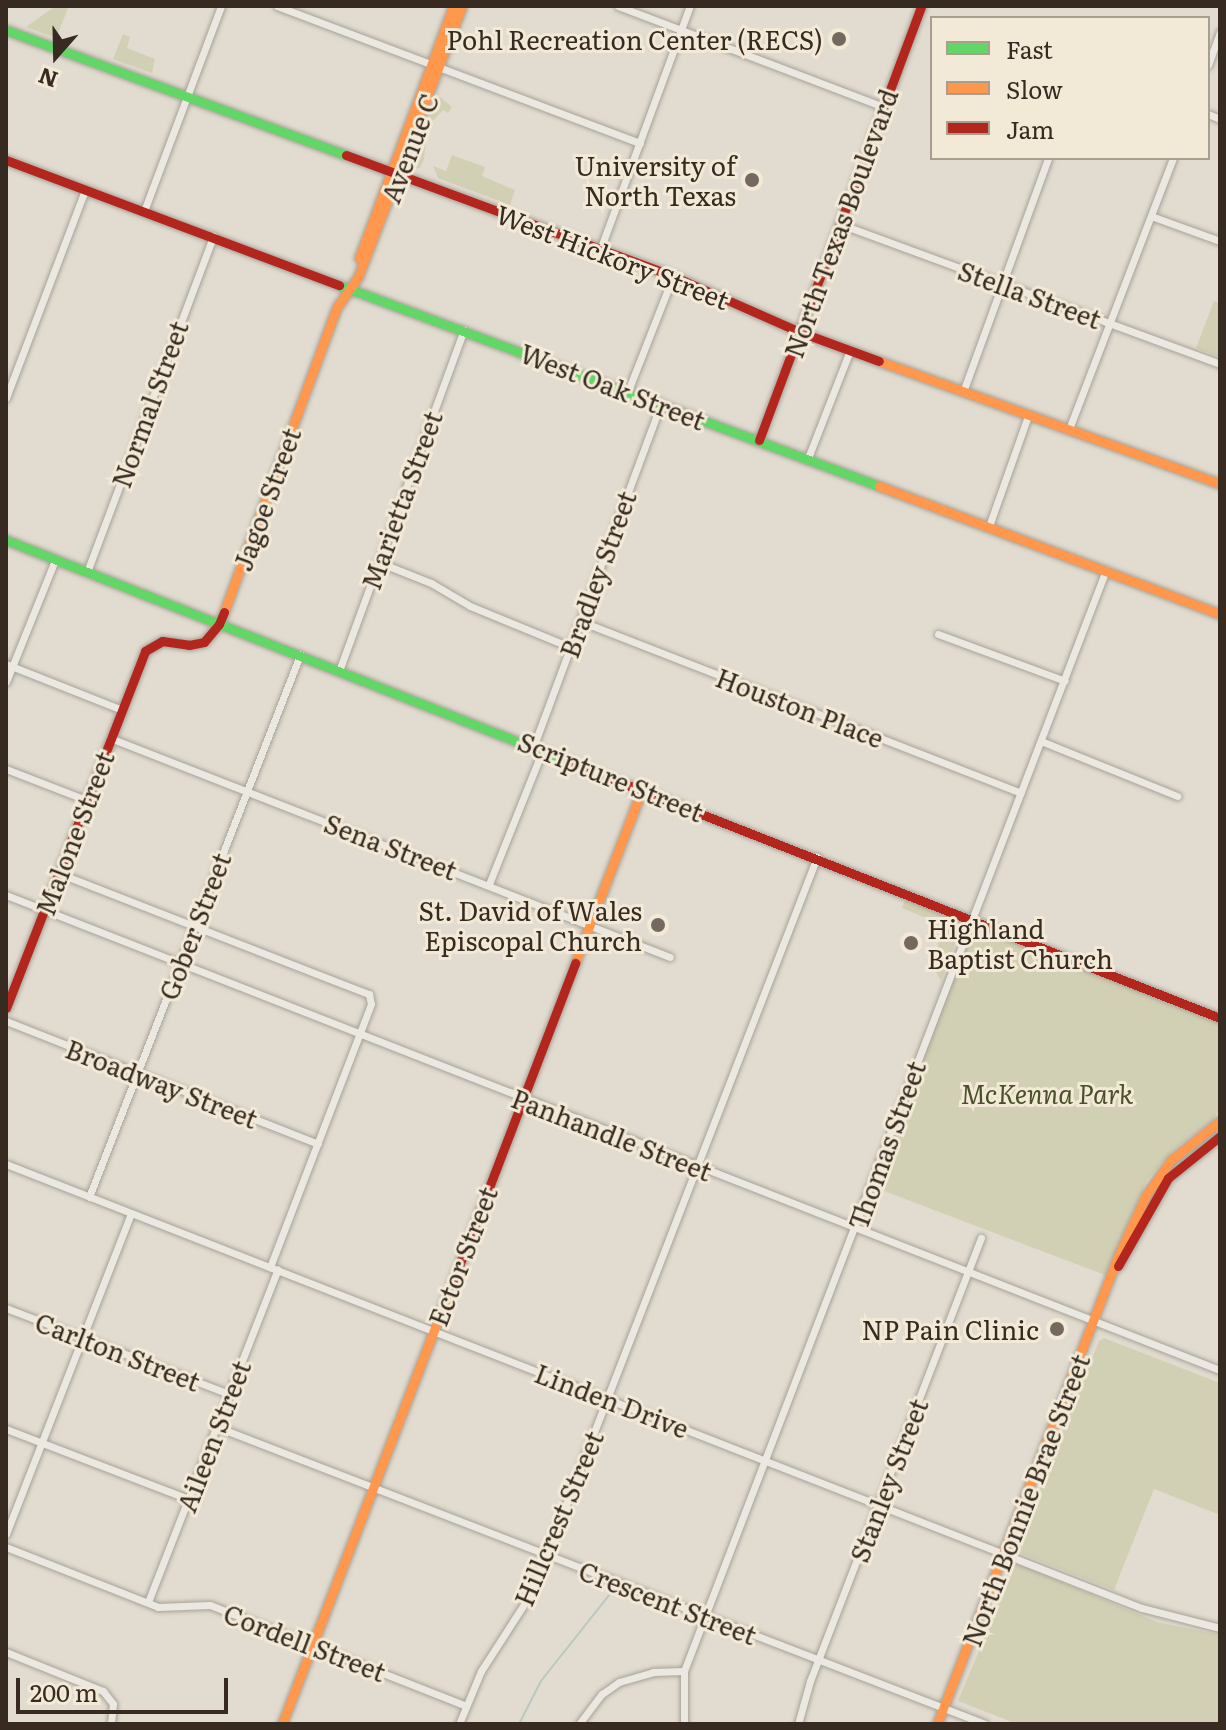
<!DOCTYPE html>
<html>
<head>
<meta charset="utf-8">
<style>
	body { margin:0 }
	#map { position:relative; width:1226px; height:1730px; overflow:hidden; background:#e2dcd0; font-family:Literata,serif }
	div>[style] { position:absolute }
	.green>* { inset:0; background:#d2d0b4 }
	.stream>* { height:2px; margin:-1px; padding:0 1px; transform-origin:1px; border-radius:1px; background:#bac8bf }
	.roads { filter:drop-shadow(0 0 2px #a8a298) drop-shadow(0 0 2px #a8a298) }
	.street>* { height:7px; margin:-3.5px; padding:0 3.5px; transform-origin:3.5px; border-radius:3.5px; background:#ebe8e1 }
	.fast>* { height:9px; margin:-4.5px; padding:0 4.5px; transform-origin:4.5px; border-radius:4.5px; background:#63d668 }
	.slow>* { height:9px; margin:-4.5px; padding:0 4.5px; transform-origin:4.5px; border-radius:4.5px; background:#ff974d }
	.jam>* { height:9px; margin:-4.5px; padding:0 4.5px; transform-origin:4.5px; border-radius:4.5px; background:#b3261e }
	.dots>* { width:22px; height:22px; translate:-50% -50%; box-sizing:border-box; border:4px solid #f2ead7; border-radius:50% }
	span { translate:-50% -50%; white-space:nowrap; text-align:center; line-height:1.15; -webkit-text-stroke:6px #f2ead7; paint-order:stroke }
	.poi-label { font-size:26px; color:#372b21 }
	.right { translate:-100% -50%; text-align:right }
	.left { translate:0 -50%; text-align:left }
	.street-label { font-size:26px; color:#372b21 }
	.park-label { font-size:26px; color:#48512a; font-style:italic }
	.frame { position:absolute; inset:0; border:8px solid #372b21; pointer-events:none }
	.legend { position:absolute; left:930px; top:16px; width:280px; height:144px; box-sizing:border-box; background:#f2ead7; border:2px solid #a79e8e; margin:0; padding:10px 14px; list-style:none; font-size:24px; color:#372b21 }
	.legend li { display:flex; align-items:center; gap:16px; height:40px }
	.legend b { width:40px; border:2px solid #a79e8e }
	.north { position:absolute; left:16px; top:16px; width:80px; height:80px; -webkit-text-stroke:6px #f2ead7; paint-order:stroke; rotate:200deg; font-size:22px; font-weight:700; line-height:32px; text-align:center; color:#372b21 }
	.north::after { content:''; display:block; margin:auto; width:28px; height:36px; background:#372b21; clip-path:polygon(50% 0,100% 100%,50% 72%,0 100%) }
	.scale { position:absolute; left:16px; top:1678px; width:212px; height:36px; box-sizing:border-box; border:4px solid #372b21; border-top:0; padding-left:10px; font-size:24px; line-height:28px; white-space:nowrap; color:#372b21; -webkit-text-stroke:6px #f2ead7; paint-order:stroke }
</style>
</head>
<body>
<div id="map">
	<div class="green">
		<div style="clip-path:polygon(55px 6px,69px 6px,56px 38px,26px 27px)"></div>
		<div style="clip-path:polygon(123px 34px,130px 37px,127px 48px,155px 59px,152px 73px,113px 59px)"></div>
		<div style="clip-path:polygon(440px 97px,452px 107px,448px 113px,443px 110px,427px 127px,424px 160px,420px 168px,415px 169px,412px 163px,418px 141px,434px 98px)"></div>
		<div style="clip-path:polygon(452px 155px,485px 167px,482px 176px,515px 190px,510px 205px,438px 178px,433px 166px,446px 171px)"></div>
		<div style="clip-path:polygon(1214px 301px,1220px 303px,1220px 357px,1196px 348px)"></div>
		<div style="clip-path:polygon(906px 897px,965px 917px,941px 981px,934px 969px,939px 938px,944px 936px,938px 925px,934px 926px,926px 918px,902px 908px)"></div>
		<div style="clip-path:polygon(971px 919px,1220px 1021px,1220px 1109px,1211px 1122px,1172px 1151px,1147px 1180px,1105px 1275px,871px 1186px)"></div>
		<div style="clip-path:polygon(1104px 1338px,1220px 1383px,1220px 1515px,1154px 1489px,1114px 1590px,1015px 1551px,1099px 1341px)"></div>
		<div style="clip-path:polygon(1016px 1563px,1157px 1622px,1220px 1635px,1220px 1724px,1017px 1724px,958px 1701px)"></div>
	</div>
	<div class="stream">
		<div style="left:519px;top:1724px;width:48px;rotate:-62.9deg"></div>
		<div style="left:541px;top:1681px;width:116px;rotate:-51.6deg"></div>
	</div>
	<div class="roads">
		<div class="street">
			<div style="left:277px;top:6px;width:388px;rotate:20.7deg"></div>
			<div style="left:618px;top:6px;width:285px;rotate:20.8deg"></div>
			<div style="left:1208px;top:65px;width:35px;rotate:-70deg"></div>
			<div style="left:1208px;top:114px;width:13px;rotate:23deg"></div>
			<div style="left:144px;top:211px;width:219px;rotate:-69.4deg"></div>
			<div style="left:1151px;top:216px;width:73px;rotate:19.9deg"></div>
			<div style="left:840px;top:224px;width:405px;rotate:20.2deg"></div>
			<div style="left:600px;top:250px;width:260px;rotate:-69.8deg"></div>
			<div style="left:628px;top:391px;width:123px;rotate:-68.6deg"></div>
			<div style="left:963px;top:392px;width:248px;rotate:-70deg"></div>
			<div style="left:6px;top:398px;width:222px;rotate:-69.2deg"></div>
			<div style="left:1069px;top:429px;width:290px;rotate:-69deg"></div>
			<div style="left:808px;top:458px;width:116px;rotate:-68.7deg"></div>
			<div style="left:989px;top:526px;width:117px;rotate:-70.5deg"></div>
			<div style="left:378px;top:562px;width:57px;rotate:21.6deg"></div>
			<div style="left:431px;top:583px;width:45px;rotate:30.5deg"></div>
			<div style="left:470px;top:606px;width:108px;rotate:22.3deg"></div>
			<div style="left:87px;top:572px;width:359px;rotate:-69.4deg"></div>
			<div style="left:580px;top:621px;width:473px;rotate:21.3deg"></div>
			<div style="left:938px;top:634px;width:135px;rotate:20.3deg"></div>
			<div style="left:6px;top:664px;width:125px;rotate:21.6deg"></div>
			<div style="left:339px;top:671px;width:363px;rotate:-69.9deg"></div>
			<div style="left:6px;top:682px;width:131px;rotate:-68.1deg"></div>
			<div style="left:110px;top:738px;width:601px;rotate:21.36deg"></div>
			<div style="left:1041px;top:741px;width:147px;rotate:22deg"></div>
			<div style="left:534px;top:745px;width:365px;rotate:-69.6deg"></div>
			<div style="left:6px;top:769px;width:86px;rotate:21.2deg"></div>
			<div style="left:58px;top:873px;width:334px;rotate:21.3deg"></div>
			<div style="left:369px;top:994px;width:10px;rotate:79deg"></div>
			<div style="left:371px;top:1004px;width:282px;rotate:111deg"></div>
			<div style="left:489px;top:884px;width:145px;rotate:-68.2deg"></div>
			<div style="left:6px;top:895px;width:1304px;rotate:21.37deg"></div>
			<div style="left:6px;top:1021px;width:335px;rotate:21.5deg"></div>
			<div style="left:6px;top:1164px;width:1220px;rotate:21.35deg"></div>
			<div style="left:1142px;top:1608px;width:81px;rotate:14.4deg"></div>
			<div style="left:89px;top:1197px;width:582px;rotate:-68.73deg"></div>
			<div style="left:6px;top:1308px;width:239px;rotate:21.1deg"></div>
			<div style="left:217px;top:1427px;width:823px;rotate:21.14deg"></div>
			<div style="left:6px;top:1429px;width:195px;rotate:21deg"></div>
			<div style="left:6px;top:1534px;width:344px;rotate:-68.7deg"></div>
			<div style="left:6px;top:1547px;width:163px;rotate:21.5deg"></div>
			<div style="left:158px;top:1607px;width:52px;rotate:-2.2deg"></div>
			<div style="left:210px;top:1605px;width:275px;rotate:21.5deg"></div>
			<div style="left:148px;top:1602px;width:357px;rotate:-68.7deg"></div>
			<div style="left:6px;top:1652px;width:105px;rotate:21.9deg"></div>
			<div style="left:103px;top:1691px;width:16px;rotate:52deg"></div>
			<div style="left:113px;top:1704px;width:20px;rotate:96deg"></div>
			<div style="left:459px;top:1724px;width:57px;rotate:-67.5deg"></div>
			<div style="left:481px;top:1671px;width:87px;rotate:-57.2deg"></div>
			<div style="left:528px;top:1598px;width:46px;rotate:-66.8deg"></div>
			<div style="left:546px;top:1556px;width:750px;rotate:-68.81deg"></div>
			<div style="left:579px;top:1724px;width:38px;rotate:-53deg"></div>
			<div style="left:602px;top:1694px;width:21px;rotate:-35deg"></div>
			<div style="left:619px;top:1682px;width:35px;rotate:-16deg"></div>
			<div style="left:653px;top:1672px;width:31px;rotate:-2deg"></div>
			<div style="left:684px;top:1724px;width:53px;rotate:-90deg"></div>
			<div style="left:684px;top:1671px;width:1179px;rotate:-69.03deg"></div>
			<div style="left:798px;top:1724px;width:45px;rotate:-74.4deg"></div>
			<div style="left:810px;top:1681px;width:475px;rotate:-68.9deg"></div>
		</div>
		<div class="fast">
			<div style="left:6px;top:30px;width:362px;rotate:20.2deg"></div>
			<div style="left:339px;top:285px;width:576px;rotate:20.42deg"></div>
			<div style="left:6px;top:540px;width:605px;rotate:21.52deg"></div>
		</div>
		<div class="slow">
			<div style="left:359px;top:258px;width:269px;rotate:-69.5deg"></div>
			<div style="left:879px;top:361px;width:363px;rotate:19.8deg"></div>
			<div style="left:879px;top:486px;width:364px;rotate:20.6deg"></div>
			<div style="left:224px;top:612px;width:325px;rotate:-69.7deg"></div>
			<div style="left:337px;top:307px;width:37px;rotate:-55deg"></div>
			<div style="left:358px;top:277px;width:290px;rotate:-69deg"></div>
			<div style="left:575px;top:963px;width:186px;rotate:-68.9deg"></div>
			<div style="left:282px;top:1724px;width:458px;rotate:-68.9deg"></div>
			<div style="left:937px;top:1724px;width:502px;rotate:-68.86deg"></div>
			<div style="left:1118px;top:1256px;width:67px;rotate:-65.3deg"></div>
			<div style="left:1146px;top:1195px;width:43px;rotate:-54.5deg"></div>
			<div style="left:1171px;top:1160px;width:63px;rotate:-38.5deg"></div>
		</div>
		<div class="jam">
			<div style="left:346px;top:155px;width:349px;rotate:20.3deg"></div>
			<div style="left:673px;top:276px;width:139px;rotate:23.8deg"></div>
			<div style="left:800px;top:332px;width:84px;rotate:20.2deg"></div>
			<div style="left:6px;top:160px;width:356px;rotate:20.6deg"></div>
			<div style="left:759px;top:440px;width:463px;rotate:-69.5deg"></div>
			<div style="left:569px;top:762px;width:700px;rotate:21.47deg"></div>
			<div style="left:6px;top:1008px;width:383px;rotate:-68.7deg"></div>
			<div style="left:145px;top:651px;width:20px;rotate:-30deg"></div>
			<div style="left:162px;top:641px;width:27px;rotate:8deg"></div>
			<div style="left:189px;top:645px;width:15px;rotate:-11deg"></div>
			<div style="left:204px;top:642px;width:23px;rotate:-50deg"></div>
			<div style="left:219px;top:624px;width:13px;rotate:-67deg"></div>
			<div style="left:1118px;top:1266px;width:101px;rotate:-60.4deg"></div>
			<div style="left:1168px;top:1178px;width:67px;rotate:-38.9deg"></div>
			<div style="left:447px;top:1297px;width:358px;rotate:-69deg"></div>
		</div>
	</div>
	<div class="dots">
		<div style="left:839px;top:39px;background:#73695e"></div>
		<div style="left:752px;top:180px;background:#73695e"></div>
		<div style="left:658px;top:925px;background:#73695e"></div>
		<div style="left:911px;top:943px;background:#73695e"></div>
		<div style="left:1057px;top:1329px;background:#73695e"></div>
	</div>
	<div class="poi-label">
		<span class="right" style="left:823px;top:39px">Pohl Recreation Center (RECS)</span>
		<span class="right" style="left:736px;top:180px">University of<br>North Texas</span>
		<span class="right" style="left:642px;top:925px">St. David of Wales<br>Episcopal Church</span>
		<span class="left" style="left:927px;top:943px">Highland<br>Baptist Church</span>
		<span class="right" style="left:1039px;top:1329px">NP Pain Clinic</span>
	</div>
	<div class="street-label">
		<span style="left:409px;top:148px;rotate:-69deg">Avenue C</span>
		<span style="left:840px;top:223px;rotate:-70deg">North Texas Boulevard</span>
		<span style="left:613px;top:256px;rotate:21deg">West Hickory Street</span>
		<span style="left:1030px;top:294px;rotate:20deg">Stella Street</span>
		<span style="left:613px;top:386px;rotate:21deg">West Oak Street</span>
		<span style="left:149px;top:404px;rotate:-70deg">Normal Street</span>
		<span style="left:266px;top:499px;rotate:-70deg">Jagoe Street</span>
		<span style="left:401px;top:500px;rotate:-70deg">Marietta Street</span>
		<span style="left:597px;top:574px;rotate:-70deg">Bradley Street</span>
		<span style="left:800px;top:707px;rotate:21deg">Houston Place</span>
		<span style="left:611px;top:776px;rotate:22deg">Scripture Street</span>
		<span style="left:74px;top:833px;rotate:-69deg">Malone Street</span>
		<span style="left:391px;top:846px;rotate:21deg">Sena Street</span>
		<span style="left:194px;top:926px;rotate:-69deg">Gober Street</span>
		<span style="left:162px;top:1083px;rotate:21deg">Broadway Street</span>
		<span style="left:612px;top:1134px;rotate:21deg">Panhandle Street</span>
		<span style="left:886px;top:1145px;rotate:-70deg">Thomas Street</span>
		<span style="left:462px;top:1256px;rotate:-69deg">Ector Street</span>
		<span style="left:118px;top:1351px;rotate:21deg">Carlton Street</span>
		<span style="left:612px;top:1400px;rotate:21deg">Linden Drive</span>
		<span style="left:213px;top:1436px;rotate:-69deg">Aileen Street</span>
		<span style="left:888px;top:1480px;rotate:-69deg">Stanley Street</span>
		<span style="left:1025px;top:1500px;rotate:-69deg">North Bonnie Brae Street</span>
		<span style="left:558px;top:1518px;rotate:-67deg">Hillcrest Street</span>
		<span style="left:668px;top:1602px;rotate:21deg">Crescent Street</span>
		<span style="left:305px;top:1642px;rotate:21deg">Cordell Street</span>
	</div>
	<div class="park-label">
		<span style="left:1047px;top:1093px">McKenna Park</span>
	</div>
	<div class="frame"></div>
	<ul class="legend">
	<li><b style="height:10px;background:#63d668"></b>Fast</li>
	<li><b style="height:10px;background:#ff974d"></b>Slow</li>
	<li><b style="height:10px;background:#b3261e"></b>Jam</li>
	</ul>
	<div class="north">N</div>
	<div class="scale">200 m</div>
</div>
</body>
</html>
